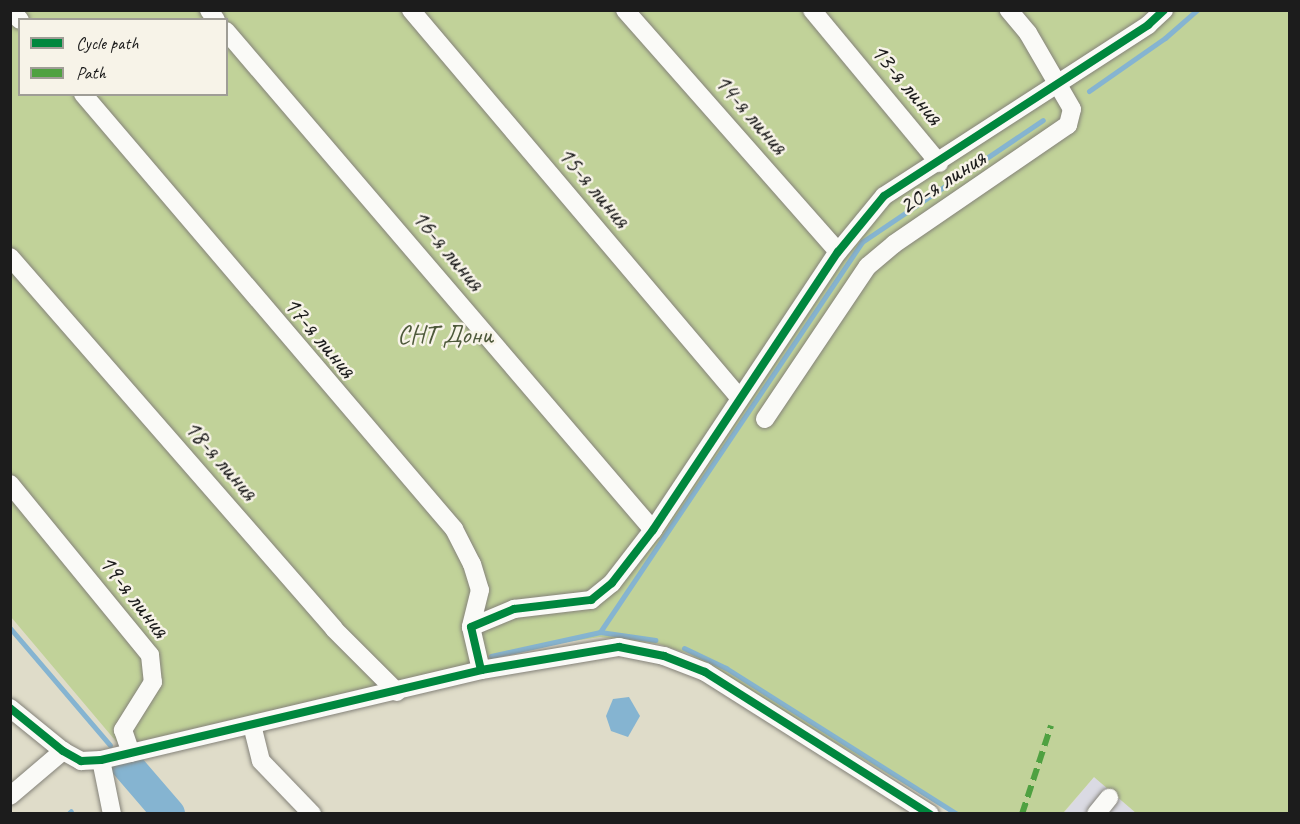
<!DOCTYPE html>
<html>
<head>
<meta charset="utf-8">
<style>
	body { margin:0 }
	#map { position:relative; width:1300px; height:824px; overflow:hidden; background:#dfdcc9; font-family:Caveat,sans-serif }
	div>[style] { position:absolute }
	.built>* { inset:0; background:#dadae3 }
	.green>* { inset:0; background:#c1d299 }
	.water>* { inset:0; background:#85b4d1 }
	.stream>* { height:5px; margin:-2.5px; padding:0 2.5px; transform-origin:2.5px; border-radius:2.5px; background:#85b4d1 }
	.river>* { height:32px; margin:-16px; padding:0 16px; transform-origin:16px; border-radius:16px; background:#85b4d1 }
	.roads { filter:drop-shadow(0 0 2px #848279) drop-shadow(0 0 2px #848279) }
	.minor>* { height:18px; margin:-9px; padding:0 9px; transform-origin:9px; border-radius:9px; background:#fafaf7 }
	.quiet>* { height:6px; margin-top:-3px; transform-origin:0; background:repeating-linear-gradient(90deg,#4fa141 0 12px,transparent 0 18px) }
	.cycleway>* { height:8px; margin:-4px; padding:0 4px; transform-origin:4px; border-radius:4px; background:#00873e }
	span { translate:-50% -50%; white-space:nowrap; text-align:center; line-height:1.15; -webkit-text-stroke:5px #f7f3e8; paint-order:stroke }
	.street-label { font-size:26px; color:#1c1c1c }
	.park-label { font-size:26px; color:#4d593a }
	.frame { position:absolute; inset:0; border:12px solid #1c1c1c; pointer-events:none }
	.legend { position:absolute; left:18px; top:18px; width:210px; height:78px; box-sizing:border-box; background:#f7f3e8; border:2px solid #9f9d96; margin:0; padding:8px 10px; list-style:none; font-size:18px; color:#1c1c1c }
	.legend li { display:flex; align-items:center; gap:12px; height:30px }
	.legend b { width:30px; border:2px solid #9f9d96 }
</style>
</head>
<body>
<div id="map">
	<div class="built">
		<div style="clip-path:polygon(1094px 777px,1136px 813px,1063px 814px)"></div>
	</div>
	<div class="green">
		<div style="clip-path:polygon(evenodd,10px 11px,1289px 11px,1289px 813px,1136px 813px,1094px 777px,1063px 813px,952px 813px,689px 654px,659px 644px,600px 637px,554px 644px,120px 746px,11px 617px,10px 11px,20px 20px,226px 20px,226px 94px,20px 94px,20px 20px)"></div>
	</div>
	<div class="water">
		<div style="clip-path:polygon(629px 697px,640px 716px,628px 737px,611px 731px,606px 716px,613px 699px)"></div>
	</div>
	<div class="stream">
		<div style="left:1089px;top:91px;width:93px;rotate:-34.9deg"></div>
		<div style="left:1165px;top:38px;width:43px;rotate:-41.2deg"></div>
		<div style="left:10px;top:628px;width:154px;rotate:49.5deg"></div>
		<div style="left:600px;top:632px;width:470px;rotate:-56.1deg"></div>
		<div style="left:862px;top:242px;width:218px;rotate:-34deg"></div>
		<div style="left:684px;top:648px;width:47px;rotate:25.5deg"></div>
		<div style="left:726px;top:668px;width:273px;rotate:32.3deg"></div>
		<div style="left:491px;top:656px;width:112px;rotate:-12.4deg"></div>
		<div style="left:600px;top:632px;width:56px;rotate:8.3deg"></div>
		<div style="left:68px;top:814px;width:4px;rotate:-45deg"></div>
	</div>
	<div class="river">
		<div style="left:126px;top:764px;width:66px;rotate:49.3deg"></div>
	</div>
	<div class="roads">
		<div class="minor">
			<div style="left:11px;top:10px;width:13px;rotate:48deg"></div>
			<div style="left:209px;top:10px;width:12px;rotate:55deg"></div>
			<div style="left:411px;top:10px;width:506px;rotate:49.73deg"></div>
			<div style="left:625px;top:10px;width:322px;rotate:48.6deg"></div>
			<div style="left:812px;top:10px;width:199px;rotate:50.3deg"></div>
			<div style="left:226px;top:31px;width:657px;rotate:49.45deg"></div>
			<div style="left:83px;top:94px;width:572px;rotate:49.54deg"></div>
			<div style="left:454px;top:529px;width:39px;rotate:63deg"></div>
			<div style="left:472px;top:564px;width:27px;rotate:73deg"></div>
			<div style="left:480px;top:590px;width:38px;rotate:104deg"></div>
			<div style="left:10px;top:257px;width:493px;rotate:48.9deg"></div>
			<div style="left:334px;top:629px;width:89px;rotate:45deg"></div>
			<div style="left:765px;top:419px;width:184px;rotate:-56.1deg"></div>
			<div style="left:868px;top:266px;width:34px;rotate:-40deg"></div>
			<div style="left:894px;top:244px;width:211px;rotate:-34.4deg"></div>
			<div style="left:1068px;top:125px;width:16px;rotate:-76deg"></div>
			<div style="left:1072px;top:109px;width:88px;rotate:-120.1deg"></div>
			<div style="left:1028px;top:33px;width:30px;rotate:-130deg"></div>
			<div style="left:10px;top:484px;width:221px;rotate:50.7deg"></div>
			<div style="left:150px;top:655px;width:27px;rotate:84deg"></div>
			<div style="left:153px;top:682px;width:57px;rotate:122deg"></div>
			<div style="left:123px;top:730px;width:24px;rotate:71deg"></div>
			<div style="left:481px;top:670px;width:44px;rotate:-103.1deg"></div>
			<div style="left:471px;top:627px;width:47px;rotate:-22.7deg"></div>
			<div style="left:514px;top:609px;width:78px;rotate:-6.7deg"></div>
			<div style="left:591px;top:600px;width:27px;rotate:-39deg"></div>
			<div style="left:612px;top:583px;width:67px;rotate:-52.3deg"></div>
			<div style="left:653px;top:530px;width:334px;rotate:-56.4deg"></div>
			<div style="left:838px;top:252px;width:72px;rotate:-50.6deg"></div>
			<div style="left:884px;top:196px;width:315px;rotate:-32.9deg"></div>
			<div style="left:1148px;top:25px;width:22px;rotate:-43deg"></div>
			<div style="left:10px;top:708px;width:68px;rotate:39.1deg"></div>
			<div style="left:63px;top:751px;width:21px;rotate:29deg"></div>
			<div style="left:81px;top:761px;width:20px;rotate:-3deg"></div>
			<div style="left:101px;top:760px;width:391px;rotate:-13.3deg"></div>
			<div style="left:481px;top:670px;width:140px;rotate:-9.5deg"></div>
			<div style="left:619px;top:647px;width:46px;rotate:11.3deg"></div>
			<div style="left:664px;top:656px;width:44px;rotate:21.3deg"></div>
			<div style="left:705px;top:672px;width:266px;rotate:32.3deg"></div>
			<div style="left:252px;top:725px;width:37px;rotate:76deg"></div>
			<div style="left:261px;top:761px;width:74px;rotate:46.1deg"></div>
			<div style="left:101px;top:760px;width:55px;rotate:78.5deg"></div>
			<div style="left:10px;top:796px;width:70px;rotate:-40.3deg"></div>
			<div style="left:1096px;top:814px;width:21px;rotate:-51deg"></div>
		</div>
	</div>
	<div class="quiet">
		<div style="left:1022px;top:814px;width:93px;rotate:-71.8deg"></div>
	</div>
	<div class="cycleway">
		<div style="left:481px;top:670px;width:44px;rotate:-103.1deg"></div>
		<div style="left:471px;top:627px;width:47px;rotate:-22.7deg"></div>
		<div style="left:514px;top:609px;width:78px;rotate:-6.7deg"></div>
		<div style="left:591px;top:600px;width:27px;rotate:-39deg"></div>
		<div style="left:612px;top:583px;width:67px;rotate:-52.3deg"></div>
		<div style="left:653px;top:530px;width:334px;rotate:-56.4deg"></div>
		<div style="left:838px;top:252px;width:72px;rotate:-50.6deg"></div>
		<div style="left:884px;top:196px;width:315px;rotate:-32.9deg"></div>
		<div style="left:1148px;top:25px;width:22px;rotate:-43deg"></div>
		<div style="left:10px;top:708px;width:68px;rotate:39.1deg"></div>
		<div style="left:63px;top:751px;width:21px;rotate:29deg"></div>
		<div style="left:81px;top:761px;width:20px;rotate:-3deg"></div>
		<div style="left:101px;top:760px;width:391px;rotate:-13.3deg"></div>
		<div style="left:481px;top:670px;width:140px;rotate:-9.5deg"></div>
		<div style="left:619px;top:647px;width:46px;rotate:11.3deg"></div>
		<div style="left:664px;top:656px;width:44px;rotate:21.3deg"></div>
		<div style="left:705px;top:672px;width:266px;rotate:32.3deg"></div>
	</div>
	<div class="street-label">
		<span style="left:907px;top:84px;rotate:50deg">13-я линия</span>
		<span style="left:751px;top:114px;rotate:49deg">14-я линия</span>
		<span style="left:942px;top:182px;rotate:-33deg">20-я линия</span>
		<span style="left:594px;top:187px;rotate:50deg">15-я линия</span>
		<span style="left:448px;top:250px;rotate:50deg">16-я линия</span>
		<span style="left:320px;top:337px;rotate:50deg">17-я линия</span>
		<span style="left:221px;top:460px;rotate:49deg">18-я линия</span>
		<span style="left:134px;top:596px;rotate:52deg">19-я линия</span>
	</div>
	<div class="park-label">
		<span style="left:445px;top:335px">СНТ Дони</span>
	</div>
	<div class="frame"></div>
	<ul class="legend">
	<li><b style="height:8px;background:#00873e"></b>Cycle path</li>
	<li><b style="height:8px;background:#4fa141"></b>Path</li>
	</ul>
</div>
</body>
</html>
